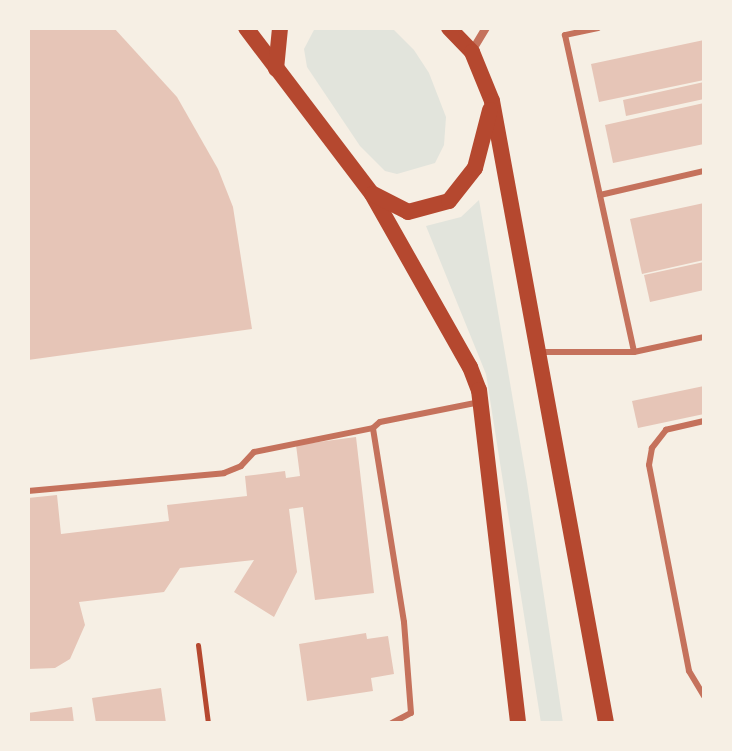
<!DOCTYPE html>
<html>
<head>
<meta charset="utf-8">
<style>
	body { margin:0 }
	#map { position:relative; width:732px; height:751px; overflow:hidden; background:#f6efe4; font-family:"Roboto Condensed",sans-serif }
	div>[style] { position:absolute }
	.green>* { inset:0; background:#e2e4dc }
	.building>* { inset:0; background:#e6c5b7 }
	.path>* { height:5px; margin:-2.5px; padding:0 2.5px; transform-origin:2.5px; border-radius:2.5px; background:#b5482f }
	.service>* { height:6px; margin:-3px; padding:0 3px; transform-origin:3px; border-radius:3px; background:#c5725c }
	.minor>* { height:8px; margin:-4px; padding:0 4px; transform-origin:4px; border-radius:4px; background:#c5725c }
	.secondary>* { height:16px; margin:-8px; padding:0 8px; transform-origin:8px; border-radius:8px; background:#b5482f }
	span { translate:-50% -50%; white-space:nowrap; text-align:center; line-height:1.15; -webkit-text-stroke:8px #f6efe4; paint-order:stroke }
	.frame { position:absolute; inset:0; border:30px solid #f6efe4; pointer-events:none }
</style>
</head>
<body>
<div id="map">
	<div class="green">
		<div style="clip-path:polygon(315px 28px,392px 28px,414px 50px,429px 73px,446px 117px,444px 145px,435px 163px,397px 174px,385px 171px,360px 146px,307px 67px,304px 49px)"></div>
		<div style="clip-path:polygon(479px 200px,527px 483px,563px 723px,541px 723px,486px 374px,426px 226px,461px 217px)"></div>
	</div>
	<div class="building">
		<div style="clip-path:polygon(28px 28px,114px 28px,177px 97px,218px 169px,233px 207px,252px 329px,28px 360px)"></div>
		<div style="clip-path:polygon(704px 40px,704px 80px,599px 102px,591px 64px)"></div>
		<div style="clip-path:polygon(704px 82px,704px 99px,626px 116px,623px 100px)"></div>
		<div style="clip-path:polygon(704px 103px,704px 144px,613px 163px,605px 125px)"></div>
		<div style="clip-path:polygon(704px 203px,704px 260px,642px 274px,630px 219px)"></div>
		<div style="clip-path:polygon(704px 262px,704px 290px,650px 302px,644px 275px)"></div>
		<div style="clip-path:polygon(704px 386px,704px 414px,638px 428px,632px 401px)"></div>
		<div style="clip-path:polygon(356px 437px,374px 593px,315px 600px,303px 507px,289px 509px,297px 572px,274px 617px,234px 592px,254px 560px,180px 568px,164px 592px,79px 602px,85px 625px,70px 659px,55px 668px,28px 669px,28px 498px,57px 495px,61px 534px,169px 521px,167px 505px,247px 496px,245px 476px,285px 471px,286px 478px,300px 476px,296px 445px)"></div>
		<div style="clip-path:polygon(366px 633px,367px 639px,388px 636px,394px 674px,371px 678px,373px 691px,307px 701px,299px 644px)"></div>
		<div style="clip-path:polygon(161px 688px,166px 723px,96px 723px,92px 698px)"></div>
		<div style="clip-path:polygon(72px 707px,74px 723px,28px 723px,28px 713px)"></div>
	</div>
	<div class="path">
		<div style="left:198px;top:645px;width:79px;rotate:82.7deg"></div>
	</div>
	<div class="service">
		<div style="left:598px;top:28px;width:34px;rotate:168deg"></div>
		<div style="left:565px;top:35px;width:324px;rotate:77.7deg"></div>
		<div style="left:600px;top:195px;width:107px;rotate:-13deg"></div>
		<div style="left:541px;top:352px;width:93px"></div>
		<div style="left:634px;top:352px;width:72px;rotate:-12.1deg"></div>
		<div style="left:704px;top:421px;width:39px;rotate:167deg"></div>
		<div style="left:666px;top:430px;width:23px;rotate:128deg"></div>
		<div style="left:652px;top:448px;width:17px;rotate:100deg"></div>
		<div style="left:649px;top:465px;width:210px;rotate:79deg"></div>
		<div style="left:689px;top:671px;width:29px;rotate:59deg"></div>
		<div style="left:28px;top:491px;width:197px;rotate:-5.2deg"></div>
		<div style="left:224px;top:473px;width:18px;rotate:-22deg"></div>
		<div style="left:241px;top:466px;width:19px;rotate:-47deg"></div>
		<div style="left:254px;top:452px;width:121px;rotate:-11.4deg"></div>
		<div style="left:392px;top:723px;width:21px;rotate:-28deg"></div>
		<div style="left:411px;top:713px;width:91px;rotate:-94.4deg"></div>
		<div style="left:404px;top:622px;width:196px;rotate:-99.1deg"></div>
		<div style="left:373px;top:428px;width:9px;rotate:-41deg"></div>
		<div style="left:380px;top:422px;width:102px;rotate:-11.3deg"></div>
	</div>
	<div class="minor">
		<div style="left:472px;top:51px;width:27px;rotate:-59deg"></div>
	</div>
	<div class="secondary">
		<div style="left:246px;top:28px;width:208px;rotate:52.8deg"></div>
		<div style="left:372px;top:194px;width:199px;rotate:60.5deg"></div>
		<div style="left:470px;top:367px;width:25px;rotate:69deg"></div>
		<div style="left:479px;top:390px;width:335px;rotate:83.3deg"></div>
		<div style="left:449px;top:28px;width:33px;rotate:46deg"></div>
		<div style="left:472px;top:52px;width:53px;rotate:67.8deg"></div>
		<div style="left:492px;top:101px;width:632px;rotate:79.61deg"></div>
		<div style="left:276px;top:69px;width:41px;rotate:-84.4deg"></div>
		<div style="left:373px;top:194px;width:39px;rotate:27deg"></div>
		<div style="left:408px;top:212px;width:42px;rotate:-15deg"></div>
		<div style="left:449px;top:201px;width:42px;rotate:-51.8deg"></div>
		<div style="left:475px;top:168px;width:60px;rotate:-75.5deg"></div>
	</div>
	<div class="frame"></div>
</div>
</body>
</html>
